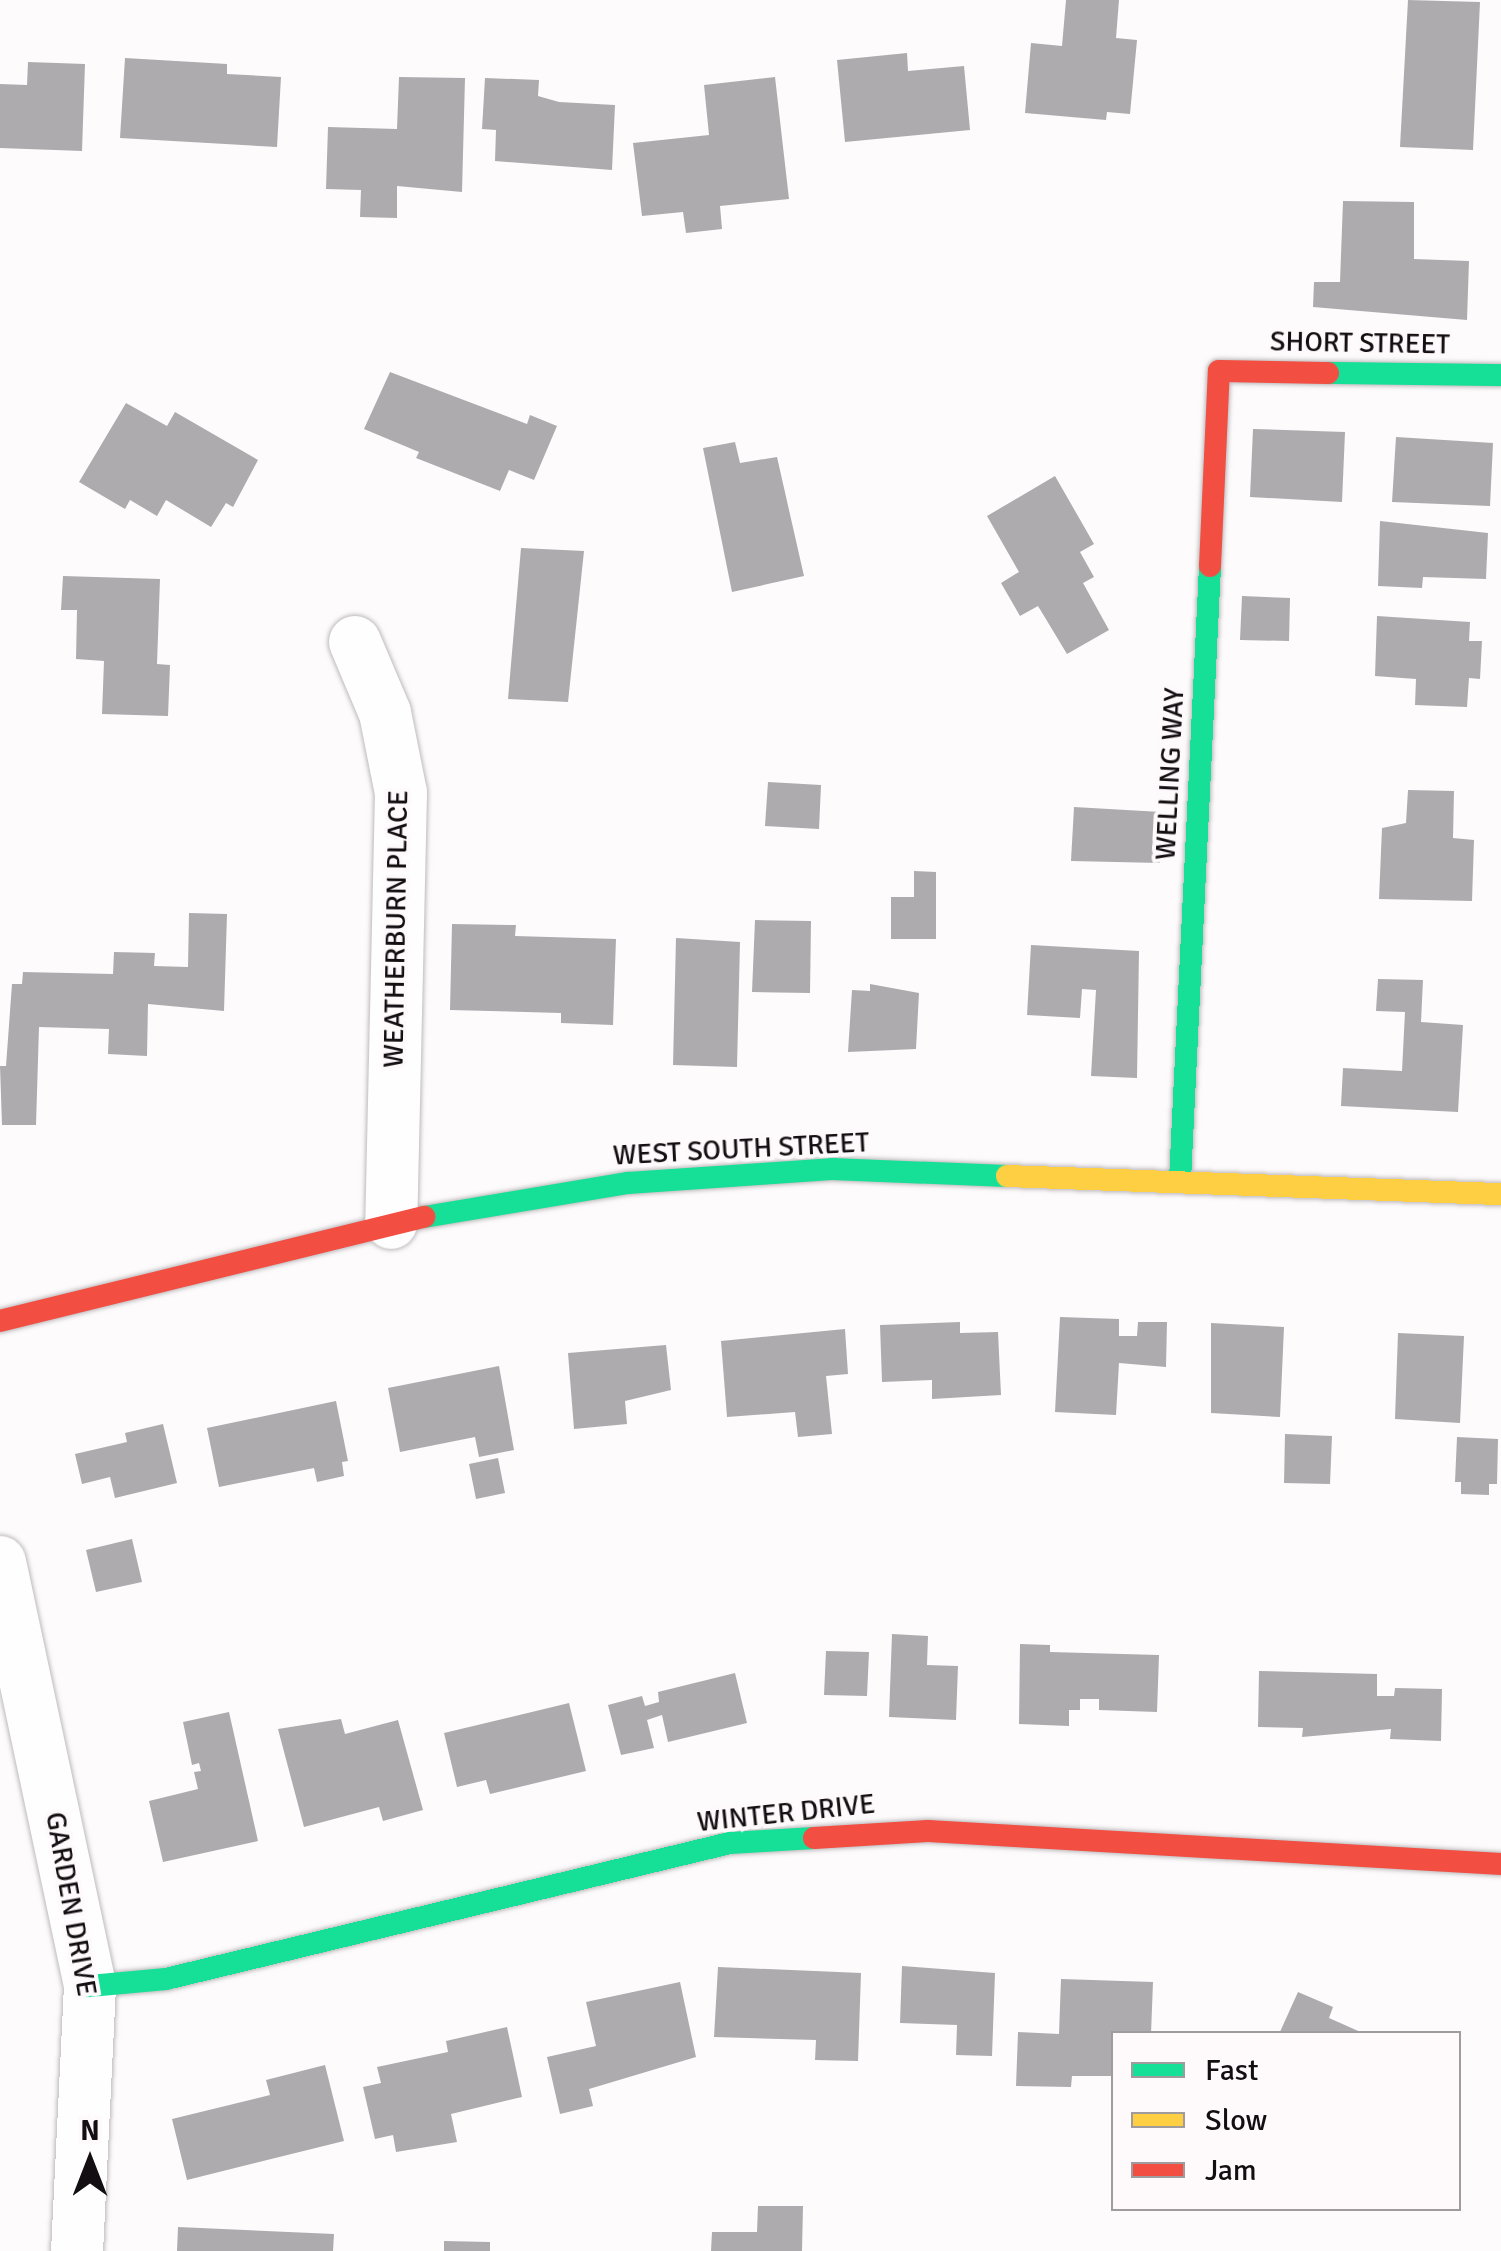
<!DOCTYPE html>
<html>
<head>
<meta charset="utf-8">
<style>
	body { margin:0 }
	#map { position:relative; width:1501px; height:2251px; overflow:hidden; background:#fdfbfc; font-family:Signika,sans-serif }
	div>[style] { position:absolute }
	.building>* { inset:0; background:#aeabae }
	.roads { filter:drop-shadow(0 0 2px #bfbbbd) drop-shadow(0 0 2px #bfbbbd) }
	.street>* { height:52px; margin:-26px; padding:0 26px; transform-origin:26px; border-radius:26px; background:#fffeff }
	.fast>* { height:22px; margin:-11px; padding:0 11px; transform-origin:11px; border-radius:11px; background:#16e098 }
	.slow>* { height:22px; margin:-11px; padding:0 11px; transform-origin:11px; border-radius:11px; background:#ffcf43 }
	.jam>* { height:22px; margin:-11px; padding:0 11px; transform-origin:11px; border-radius:11px; background:#f24e42 }
	span { translate:-50% -50%; white-space:nowrap; text-align:center; line-height:1.15; -webkit-text-stroke:8px #fefafc; paint-order:stroke }
	.street-label { font-size:28px; color:#130e11 }
	.legend { position:absolute; left:1111px; top:2031px; width:350px; height:180px; box-sizing:border-box; background:#fefafc; border:2px solid #a09c9e; margin:0; padding:12px 18px; list-style:none; font-size:30px; color:#130e11 }
	.legend li { display:flex; align-items:center; gap:20px; height:50px }
	.legend b { width:50px; border:2px solid #a09c9e }
	.north { position:absolute; left:40px; top:2111px; width:100px; height:100px; -webkit-text-stroke:8px #fefafc; paint-order:stroke; rotate:0deg; font-size:28px; font-weight:700; line-height:40px; text-align:center; color:#130e11 }
	.north::after { content:''; display:block; margin:auto; width:35px; height:45px; background:#130e11; clip-path:polygon(50% 0,100% 100%,50% 72%,0 100%) }
</style>
</head>
<body>
<div id="map">
	<div class="building">
		<div style="clip-path:polygon(1066px 0,1119px 0,1116px 38px,1137px 40px,1130px 114px,1107px 112px,1106px 120px,1025px 113px,1031px 43px,1062px 46px)"></div>
		<div style="clip-path:polygon(1408px 0,1480px 2px,1473px 150px,1400px 147px)"></div>
		<div style="clip-path:polygon(907px 53px,908px 71px,964px 66px,970px 130px,845px 142px,837px 60px)"></div>
		<div style="clip-path:polygon(125px 58px,227px 64px,227px 74px,281px 77px,277px 147px,120px 138px)"></div>
		<div style="clip-path:polygon(28px 62px,85px 64px,82px 151px,0 148px,0 84px,27px 85px)"></div>
		<div style="clip-path:polygon(399px 77px,465px 78px,462px 192px,397px 186px,397px 218px,360px 217px,361px 190px,326px 189px,328px 127px,397px 129px)"></div>
		<div style="clip-path:polygon(775px 77px,789px 199px,720px 206px,722px 229px,686px 233px,683px 212px,642px 216px,633px 143px,709px 135px,704px 85px)"></div>
		<div style="clip-path:polygon(485px 78px,539px 80px,538px 96px,559px 102px,615px 105px,612px 170px,495px 161px,496px 130px,482px 129px)"></div>
		<div style="clip-path:polygon(1343px 201px,1414px 202px,1414px 259px,1469px 261px,1467px 320px,1313px 307px,1314px 282px,1340px 282px)"></div>
		<div style="clip-path:polygon(390px 372px,527px 424px,530px 415px,557px 426px,534px 480px,509px 470px,500px 491px,416px 458px,419px 452px,364px 429px)"></div>
		<div style="clip-path:polygon(126px 403px,167px 426px,175px 412px,258px 460px,233px 507px,226px 503px,211px 527px,166px 500px,157px 516px,130px 500px,125px 509px,79px 482px)"></div>
		<div style="clip-path:polygon(1253px 429px,1345px 432px,1342px 502px,1250px 497px)"></div>
		<div style="clip-path:polygon(1396px 437px,1493px 443px,1490px 506px,1392px 502px)"></div>
		<div style="clip-path:polygon(735px 442px,740px 463px,777px 457px,804px 576px,732px 592px,703px 448px)"></div>
		<div style="clip-path:polygon(1055px 476px,1094px 544px,1080px 552px,1094px 577px,1083px 583px,1109px 630px,1067px 654px,1038px 606px,1020px 616px,1001px 583px,1019px 572px,987px 516px)"></div>
		<div style="clip-path:polygon(1380px 521px,1488px 533px,1486px 579px,1423px 577px,1422px 588px,1378px 586px)"></div>
		<div style="clip-path:polygon(521px 548px,584px 551px,568px 702px,508px 699px)"></div>
		<div style="clip-path:polygon(63px 576px,160px 579px,157px 664px,170px 665px,168px 716px,102px 714px,104px 661px,76px 659px,77px 610px,61px 610px)"></div>
		<div style="clip-path:polygon(1242px 596px,1290px 598px,1289px 641px,1240px 640px)"></div>
		<div style="clip-path:polygon(1377px 616px,1470px 622px,1469px 641px,1482px 641px,1480px 679px,1469px 678px,1467px 707px,1415px 705px,1416px 679px,1375px 676px)"></div>
		<div style="clip-path:polygon(768px 782px,821px 785px,819px 829px,765px 826px)"></div>
		<div style="clip-path:polygon(1408px 790px,1454px 791px,1453px 838px,1474px 840px,1472px 901px,1379px 899px,1382px 828px,1406px 823px)"></div>
		<div style="clip-path:polygon(1074px 807px,1161px 812px,1160px 863px,1071px 861px)"></div>
		<div style="clip-path:polygon(914px 871px,936px 872px,936px 939px,891px 939px,891px 897px,914px 897px)"></div>
		<div style="clip-path:polygon(189px 913px,227px 914px,224px 1011px,148px 1004px,147px 1056px,108px 1054px,109px 1029px,39px 1027px,36px 1125px,2px 1125px,0 1066px,6px 1066px,12px 984px,22px 984px,23px 972px,113px 974px,114px 952px,155px 953px,154px 966px,188px 967px)"></div>
		<div style="clip-path:polygon(755px 920px,811px 921px,810px 993px,752px 992px)"></div>
		<div style="clip-path:polygon(452px 924px,516px 925px,515px 936px,616px 939px,613px 1025px,561px 1023px,561px 1013px,450px 1010px)"></div>
		<div style="clip-path:polygon(676px 938px,740px 942px,737px 1067px,673px 1065px)"></div>
		<div style="clip-path:polygon(1031px 945px,1139px 951px,1137px 1078px,1091px 1076px,1096px 990px,1082px 989px,1080px 1018px,1027px 1015px)"></div>
		<div style="clip-path:polygon(1378px 979px,1423px 980px,1421px 1022px,1463px 1025px,1458px 1112px,1341px 1106px,1343px 1068px,1402px 1071px,1405px 1012px,1376px 1011px)"></div>
		<div style="clip-path:polygon(870px 984px,919px 993px,916px 1049px,848px 1052px,852px 990px,870px 991px)"></div>
		<div style="clip-path:polygon(1060px 1317px,1119px 1319px,1119px 1336px,1137px 1336px,1138px 1322px,1167px 1322px,1166px 1367px,1119px 1363px,1116px 1415px,1055px 1412px)"></div>
		<div style="clip-path:polygon(960px 1322px,960px 1333px,998px 1332px,1001px 1395px,932px 1399px,932px 1380px,882px 1382px,880px 1325px)"></div>
		<div style="clip-path:polygon(1211px 1323px,1284px 1327px,1280px 1417px,1211px 1413px)"></div>
		<div style="clip-path:polygon(845px 1329px,848px 1374px,826px 1376px,832px 1434px,798px 1437px,795px 1412px,727px 1417px,721px 1341px)"></div>
		<div style="clip-path:polygon(1398px 1333px,1464px 1336px,1460px 1423px,1395px 1419px)"></div>
		<div style="clip-path:polygon(666px 1345px,671px 1390px,625px 1401px,627px 1424px,574px 1429px,568px 1353px)"></div>
		<div style="clip-path:polygon(499px 1366px,514px 1450px,479px 1457px,475px 1437px,400px 1452px,388px 1388px)"></div>
		<div style="clip-path:polygon(336px 1401px,348px 1461px,342px 1462px,344px 1476px,317px 1482px,314px 1468px,219px 1487px,207px 1428px)"></div>
		<div style="clip-path:polygon(163px 1424px,177px 1483px,115px 1498px,110px 1477px,82px 1484px,75px 1454px,127px 1442px,125px 1433px)"></div>
		<div style="clip-path:polygon(1285px 1434px,1332px 1436px,1330px 1484px,1284px 1483px)"></div>
		<div style="clip-path:polygon(1457px 1437px,1498px 1439px,1497px 1484px,1489px 1484px,1489px 1495px,1461px 1494px,1461px 1482px,1455px 1482px)"></div>
		<div style="clip-path:polygon(498px 1458px,505px 1493px,476px 1499px,469px 1464px)"></div>
		<div style="clip-path:polygon(132px 1539px,142px 1582px,96px 1592px,86px 1550px)"></div>
		<div style="clip-path:polygon(892px 1634px,928px 1636px,927px 1665px,958px 1666px,956px 1720px,889px 1717px)"></div>
		<div style="clip-path:polygon(1020px 1644px,1050px 1645px,1050px 1652px,1159px 1655px,1157px 1712px,1099px 1710px,1099px 1699px,1080px 1699px,1080px 1710px,1069px 1710px,1069px 1726px,1019px 1724px)"></div>
		<div style="clip-path:polygon(826px 1651px,869px 1652px,867px 1696px,824px 1695px)"></div>
		<div style="clip-path:polygon(1259px 1671px,1377px 1674px,1377px 1696px,1394px 1696px,1395px 1688px,1442px 1689px,1441px 1741px,1390px 1739px,1391px 1729px,1302px 1737px,1303px 1728px,1258px 1727px)"></div>
		<div style="clip-path:polygon(735px 1673px,747px 1723px,668px 1742px,662px 1715px,647px 1720px,654px 1748px,621px 1755px,608px 1705px,642px 1696px,645px 1706px,659px 1702px,658px 1692px)"></div>
		<div style="clip-path:polygon(569px 1703px,586px 1771px,490px 1794px,486px 1780px,457px 1787px,444px 1733px)"></div>
		<div style="clip-path:polygon(229px 1712px,258px 1841px,163px 1862px,149px 1801px,198px 1789px,194px 1772px,201px 1771px,199px 1763px,192px 1765px,183px 1722px)"></div>
		<div style="clip-path:polygon(341px 1719px,345px 1734px,398px 1720px,423px 1810px,383px 1821px,379px 1807px,304px 1827px,278px 1729px)"></div>
		<div style="clip-path:polygon(902px 1966px,995px 1973px,992px 2056px,956px 2055px,957px 2025px,900px 2023px)"></div>
		<div style="clip-path:polygon(718px 1967px,861px 1973px,858px 2061px,815px 2060px,816px 2040px,714px 2037px)"></div>
		<div style="clip-path:polygon(1061px 1979px,1153px 1982px,1151px 2034px,1114px 2034px,1112px 2076px,1072px 2076px,1071px 2087px,1016px 2086px,1018px 2032px,1059px 2034px)"></div>
		<div style="clip-path:polygon(680px 1982px,696px 2057px,589px 2089px,593px 2106px,560px 2114px,547px 2057px,596px 2046px,586px 2002px)"></div>
		<div style="clip-path:polygon(1298px 1992px,1333px 2007px,1329px 2018px,1365px 2034px,1279px 2034px)"></div>
		<div style="clip-path:polygon(507px 2027px,522px 2097px,451px 2114px,457px 2142px,396px 2152px,393px 2135px,375px 2139px,363px 2087px,381px 2083px,377px 2067px,448px 2052px,446px 2041px)"></div>
		<div style="clip-path:polygon(325px 2065px,344px 2141px,187px 2180px,172px 2119px,270px 2095px,266px 2080px)"></div>
		<div style="clip-path:polygon(758px 2206px,803px 2206px,802px 2251px,711px 2251px,712px 2232px,757px 2232px)"></div>
		<div style="clip-path:polygon(178px 2227px,334px 2234px,333px 2251px,177px 2251px)"></div>
		<div style="clip-path:polygon(444px 2241px,490px 2242px,490px 2251px,444px 2251px)"></div>
	</div>
	<div class="roads">
		<div class="street">
			<div style="left:355px;top:642px;width:77px;rotate:67.1deg"></div>
			<div style="left:385px;top:713px;width:82px;rotate:78.7deg"></div>
			<div style="left:401px;top:793px;width:430px;rotate:91.3deg"></div>
			<div style="left:0;top:1562px;width:433px;rotate:78deg"></div>
			<div style="left:90px;top:1986px;width:265px;rotate:92.8deg"></div>
		</div>
		<div class="fast">
			<div style="left:1328px;top:373px;width:173px;rotate:0.7deg"></div>
			<div style="left:1180px;top:1180px;width:615px;rotate:-87.2deg"></div>
			<div style="left:424px;top:1217px;width:207px;rotate:-9.5deg"></div>
			<div style="left:628px;top:1183px;width:204px;rotate:-3.9deg"></div>
			<div style="left:832px;top:1169px;width:175px;rotate:2.3deg"></div>
			<div style="left:90px;top:1986px;width:76px;rotate:-5.3deg"></div>
			<div style="left:166px;top:1979px;width:580px;rotate:-13.56deg"></div>
			<div style="left:730px;top:1843px;width:84px;rotate:-3.4deg"></div>
		</div>
		<div class="slow">
			<div style="left:1007px;top:1176px;width:494px;rotate:2.1deg"></div>
		</div>
		<div class="jam">
			<div style="left:1210px;top:566px;width:195px;rotate:-87.4deg"></div>
			<div style="left:1219px;top:371px;width:109px;rotate:1.1deg"></div>
			<div style="left:0;top:1321px;width:437px;rotate:-13.8deg"></div>
			<div style="left:814px;top:1838px;width:114px;rotate:-3.5deg"></div>
			<div style="left:928px;top:1831px;width:574px;rotate:3.3deg"></div>
		</div>
	</div>
	<div class="street-label">
		<span style="left:1360px;top:343px;rotate:1deg">SHORT STREET</span>
		<span style="left:1170px;top:774px;rotate:-87deg">WELLING WAY</span>
		<span style="left:396px;top:929px;rotate:-89deg">WEATHERBURN PLACE</span>
		<span style="left:741px;top:1149px;rotate:-3deg">WEST SOUTH STREET</span>
		<span style="left:786px;top:1813px;rotate:-6deg">WINTER DRIVE</span>
		<span style="left:71px;top:1904px;rotate:80deg">GARDEN DRIVE</span>
	</div>
	<ul class="legend">
	<li><b style="height:12px;background:#16e098"></b>Fast</li>
	<li><b style="height:12px;background:#ffcf43"></b>Slow</li>
	<li><b style="height:12px;background:#f24e42"></b>Jam</li>
	</ul>
	<div class="north">N</div>
</div>
</body>
</html>
